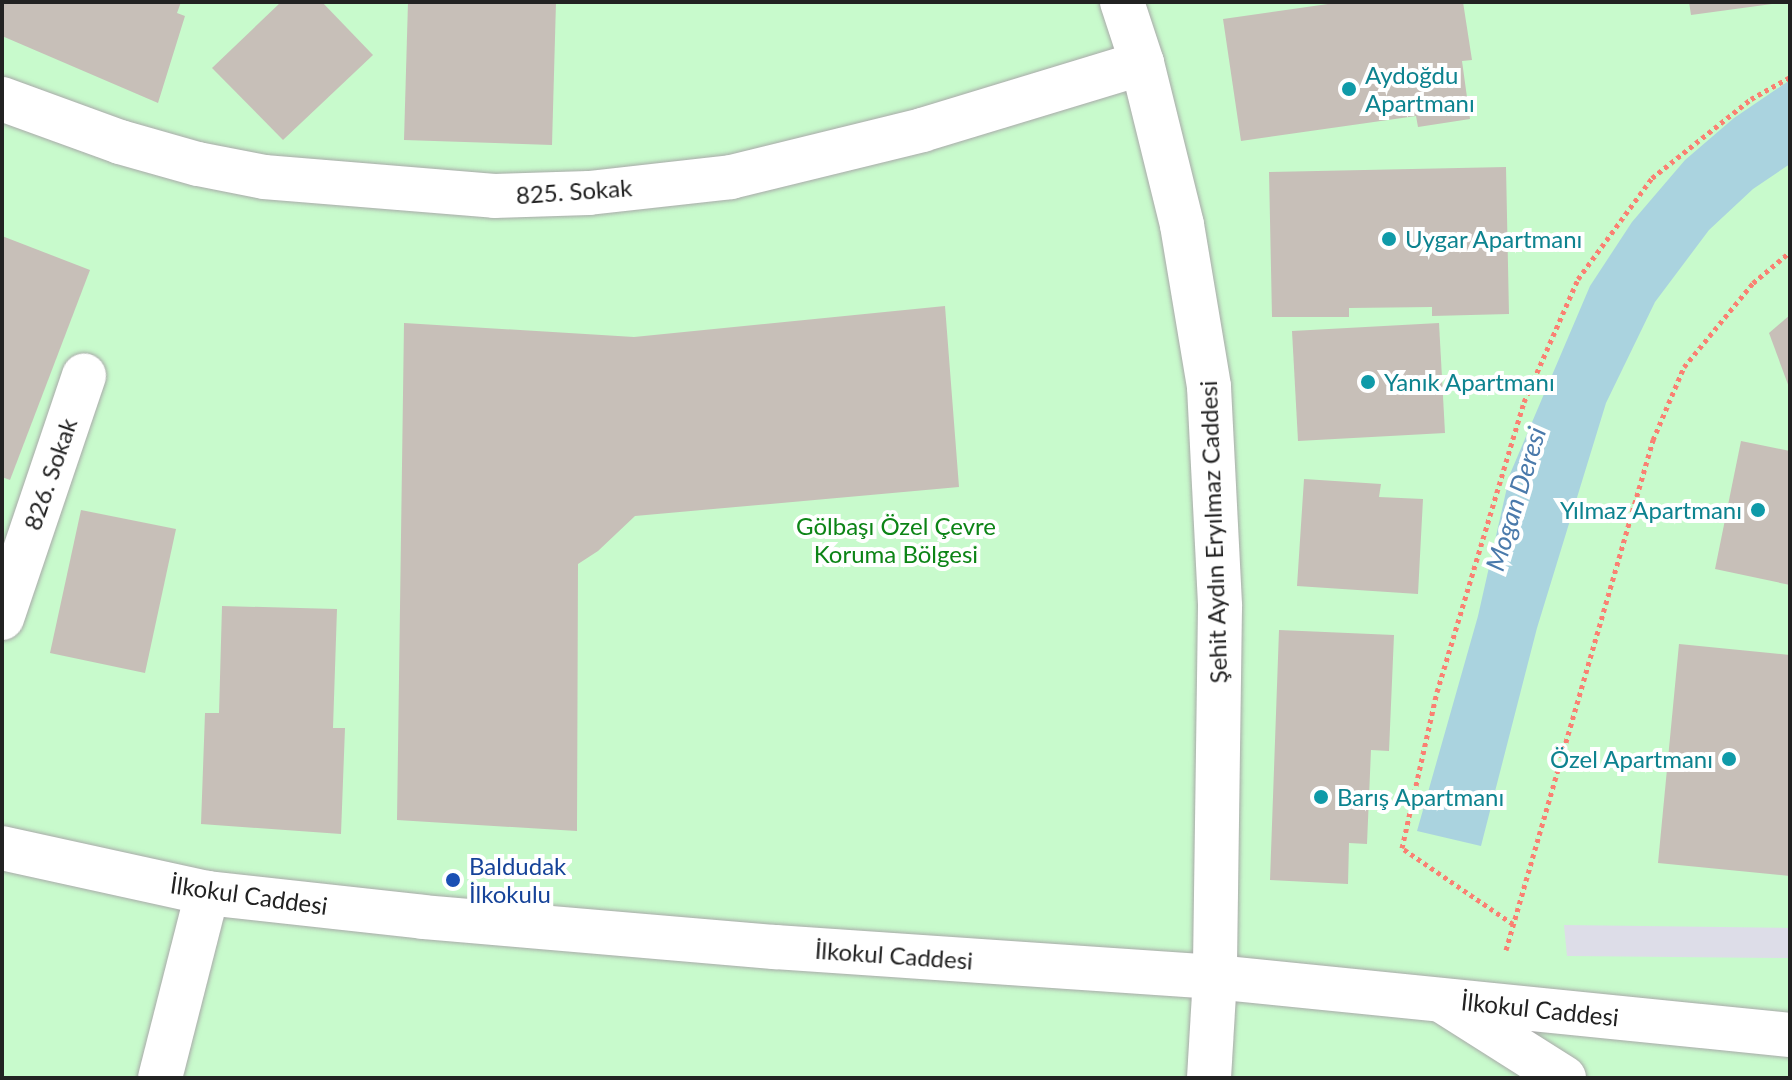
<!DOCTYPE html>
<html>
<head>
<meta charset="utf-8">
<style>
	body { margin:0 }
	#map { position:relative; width:1792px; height:1080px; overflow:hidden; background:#f2efe9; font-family:Lato,sans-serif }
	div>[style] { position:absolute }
	.park>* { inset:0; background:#c8facc }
	.plaza>* { inset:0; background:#dddde8 }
	.water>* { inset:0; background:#aad3df }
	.building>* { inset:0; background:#c7bfb8 }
	.path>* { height:5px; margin-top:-2.5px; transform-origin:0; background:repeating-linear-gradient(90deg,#fa8072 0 4px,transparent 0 8px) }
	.roads { filter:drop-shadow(0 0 2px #a9a9a9) drop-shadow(0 0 2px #a9a9a9) }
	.minor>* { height:44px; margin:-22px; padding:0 22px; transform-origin:22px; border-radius:22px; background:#fff }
	.tertiary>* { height:44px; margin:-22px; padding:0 22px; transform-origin:22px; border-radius:22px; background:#fff }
	.dots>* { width:22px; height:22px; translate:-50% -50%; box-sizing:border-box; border:4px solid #fff; border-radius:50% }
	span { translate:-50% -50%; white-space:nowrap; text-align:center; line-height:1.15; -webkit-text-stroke:8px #fff; paint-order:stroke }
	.culture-label { font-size:24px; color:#0d838f }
	.left { translate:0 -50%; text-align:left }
	.right { translate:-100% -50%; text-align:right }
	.street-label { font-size:24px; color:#222 }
	.park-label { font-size:24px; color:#0c8416 }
	.transit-label { font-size:24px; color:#164399 }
	.water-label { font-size:26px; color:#4a7aab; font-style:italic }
	.frame { position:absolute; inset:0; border:4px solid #222; pointer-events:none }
</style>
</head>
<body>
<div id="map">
	<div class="park">
		<div style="clip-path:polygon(2px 2px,1790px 2px,1790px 1078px,2px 1078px)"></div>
	</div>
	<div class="plaza">
		<div style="clip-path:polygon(1564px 925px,1790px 928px,1790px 958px,1567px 956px)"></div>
	</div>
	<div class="water">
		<div style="clip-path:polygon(1790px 80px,1790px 164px,1753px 189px,1709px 230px,1655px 302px,1606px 403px,1537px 628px,1481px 846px,1417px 831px,1478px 616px,1510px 474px,1590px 286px,1632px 222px,1685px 160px,1734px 118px)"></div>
	</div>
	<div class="building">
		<div style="clip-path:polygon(2px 2px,181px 2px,177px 13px,185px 16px,158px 103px,2px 36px)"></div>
		<div style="clip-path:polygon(281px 2px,322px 2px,373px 55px,283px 140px,212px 68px)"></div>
		<div style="clip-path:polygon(408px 2px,556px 2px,552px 145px,404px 140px)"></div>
		<div style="clip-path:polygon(1342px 2px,1463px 2px,1472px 60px,1462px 61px,1470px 119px,1418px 127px,1416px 116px,1241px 141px,1223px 19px)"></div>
		<div style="clip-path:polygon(1689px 2px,1772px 2px,1772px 4px,1691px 15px)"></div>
		<div style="clip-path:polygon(1506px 167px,1509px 314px,1432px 316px,1432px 307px,1349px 308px,1349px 317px,1272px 317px,1269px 172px)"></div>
		<div style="clip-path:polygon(2px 236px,90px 270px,10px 480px,2px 477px)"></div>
		<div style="clip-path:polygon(945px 306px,959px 487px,635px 516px,598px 551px,578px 564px,577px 831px,397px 820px,404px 323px,634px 337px)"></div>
		<div style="clip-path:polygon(1790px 315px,1790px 390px,1769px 333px)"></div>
		<div style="clip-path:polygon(1439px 323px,1445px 433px,1298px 441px,1292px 331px)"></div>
		<div style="clip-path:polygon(1741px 441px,1790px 451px,1790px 585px,1715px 569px)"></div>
		<div style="clip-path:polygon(1304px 479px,1381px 484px,1379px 497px,1423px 499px,1418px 594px,1297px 586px)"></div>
		<div style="clip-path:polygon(81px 510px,176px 529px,145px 673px,50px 653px)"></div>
		<div style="clip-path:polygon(222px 606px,337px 609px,333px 728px,345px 728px,341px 834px,201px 824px,205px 713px,219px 713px)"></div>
		<div style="clip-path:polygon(1279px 630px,1394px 635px,1389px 751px,1371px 750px,1367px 844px,1349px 843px,1348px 884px,1270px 880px)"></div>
		<div style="clip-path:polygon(1679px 644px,1790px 655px,1790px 876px,1658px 863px)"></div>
	</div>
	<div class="path">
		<div style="left:1513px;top:924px;width:135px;rotate:-145.6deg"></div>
		<div style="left:1402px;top:848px;width:160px;rotate:-77.4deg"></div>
		<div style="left:1437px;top:692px;width:303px;rotate:-73.3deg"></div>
		<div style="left:1524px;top:402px;width:134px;rotate:-66.3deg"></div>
		<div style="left:1578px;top:279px;width:125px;rotate:-53.8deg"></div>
		<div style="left:1652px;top:178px;width:127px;rotate:-38.6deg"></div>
		<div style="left:1751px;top:99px;width:45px;rotate:-29.4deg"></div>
		<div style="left:1506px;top:950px;width:531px;rotate:-73.92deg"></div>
		<div style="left:1653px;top:440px;width:79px;rotate:-67deg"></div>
		<div style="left:1684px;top:367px;width:109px;rotate:-50.6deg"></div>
		<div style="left:1753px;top:283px;width:48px;rotate:-40deg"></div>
	</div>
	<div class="roads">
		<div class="minor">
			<div style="left:2px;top:99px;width:126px;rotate:20deg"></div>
			<div style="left:120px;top:142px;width:81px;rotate:15.8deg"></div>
			<div style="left:198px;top:164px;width:67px;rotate:11.1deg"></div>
			<div style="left:264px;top:177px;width:231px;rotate:4.7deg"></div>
			<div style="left:494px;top:196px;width:95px;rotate:-1.8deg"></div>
			<div style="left:589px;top:193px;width:143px;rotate:-6.4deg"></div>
			<div style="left:731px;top:177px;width:197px;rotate:-13.8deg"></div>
			<div style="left:922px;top:130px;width:230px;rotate:-16.9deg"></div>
			<div style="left:2px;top:618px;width:256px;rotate:-71.3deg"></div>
			<div style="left:160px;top:1078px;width:191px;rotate:-75.7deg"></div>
			<div style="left:1209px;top:1078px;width:101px;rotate:-86.6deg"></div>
		</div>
		<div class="tertiary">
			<div style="left:1122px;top:2px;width:64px;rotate:71.8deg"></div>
			<div style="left:1142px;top:63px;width:167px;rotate:76.1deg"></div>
			<div style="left:1182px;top:225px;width:164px;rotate:80.5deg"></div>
			<div style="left:1209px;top:387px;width:220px;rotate:87.1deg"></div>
			<div style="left:1220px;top:607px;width:370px;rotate:90.8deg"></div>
			<div style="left:2px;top:848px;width:210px;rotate:12.4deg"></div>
			<div style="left:207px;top:893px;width:217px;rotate:6.3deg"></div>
			<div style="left:423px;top:917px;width:353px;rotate:4.9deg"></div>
			<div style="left:775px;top:947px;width:441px;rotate:3.9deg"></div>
			<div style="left:1215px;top:977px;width:578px;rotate:5.76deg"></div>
			<div style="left:1444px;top:1002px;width:142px;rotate:32.3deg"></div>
		</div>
	</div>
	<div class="dots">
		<div style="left:1349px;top:89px;background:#0f9aa8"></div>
		<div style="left:1389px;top:239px;background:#0f9aa8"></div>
		<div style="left:1368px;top:382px;background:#0f9aa8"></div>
		<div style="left:1758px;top:510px;background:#0f9aa8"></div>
		<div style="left:1729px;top:759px;background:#0f9aa8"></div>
		<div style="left:1321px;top:797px;background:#0f9aa8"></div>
		<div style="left:453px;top:880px;background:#1a4fb4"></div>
	</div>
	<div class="culture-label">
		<span class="left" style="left:1365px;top:89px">Aydoğdu<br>Apartmanı</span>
		<span class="left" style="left:1405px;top:239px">Uygar Apartmanı</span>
		<span class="left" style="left:1384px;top:382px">Yanık Apartmanı</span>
		<span class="right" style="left:1742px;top:510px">Yılmaz Apartmanı</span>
		<span class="right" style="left:1713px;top:759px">Özel Apartmanı</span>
		<span class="left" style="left:1337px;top:797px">Barış Apartmanı</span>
	</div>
	<div class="street-label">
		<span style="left:574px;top:191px;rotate:-4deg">825. Sokak</span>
		<span style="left:50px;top:474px;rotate:-71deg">826. Sokak</span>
		<span style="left:1213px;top:532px;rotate:-92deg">Şehit Aydın Eryılmaz Caddesi</span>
		<span style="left:249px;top:895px;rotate:8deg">İlkokul Caddesi</span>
		<span style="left:894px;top:955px;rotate:4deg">İlkokul Caddesi</span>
		<span style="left:1540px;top:1009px;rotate:6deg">İlkokul Caddesi</span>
	</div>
	<div class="park-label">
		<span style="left:896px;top:540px">Gölbaşı Özel Çevre<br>Koruma Bölgesi</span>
	</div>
	<div class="transit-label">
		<span class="left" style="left:469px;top:880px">Baldudak<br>İlkokulu</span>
	</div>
	<div class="water-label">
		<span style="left:1516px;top:499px;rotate:-73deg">Mogan Deresi</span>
	</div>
	<div class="frame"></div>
</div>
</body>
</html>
